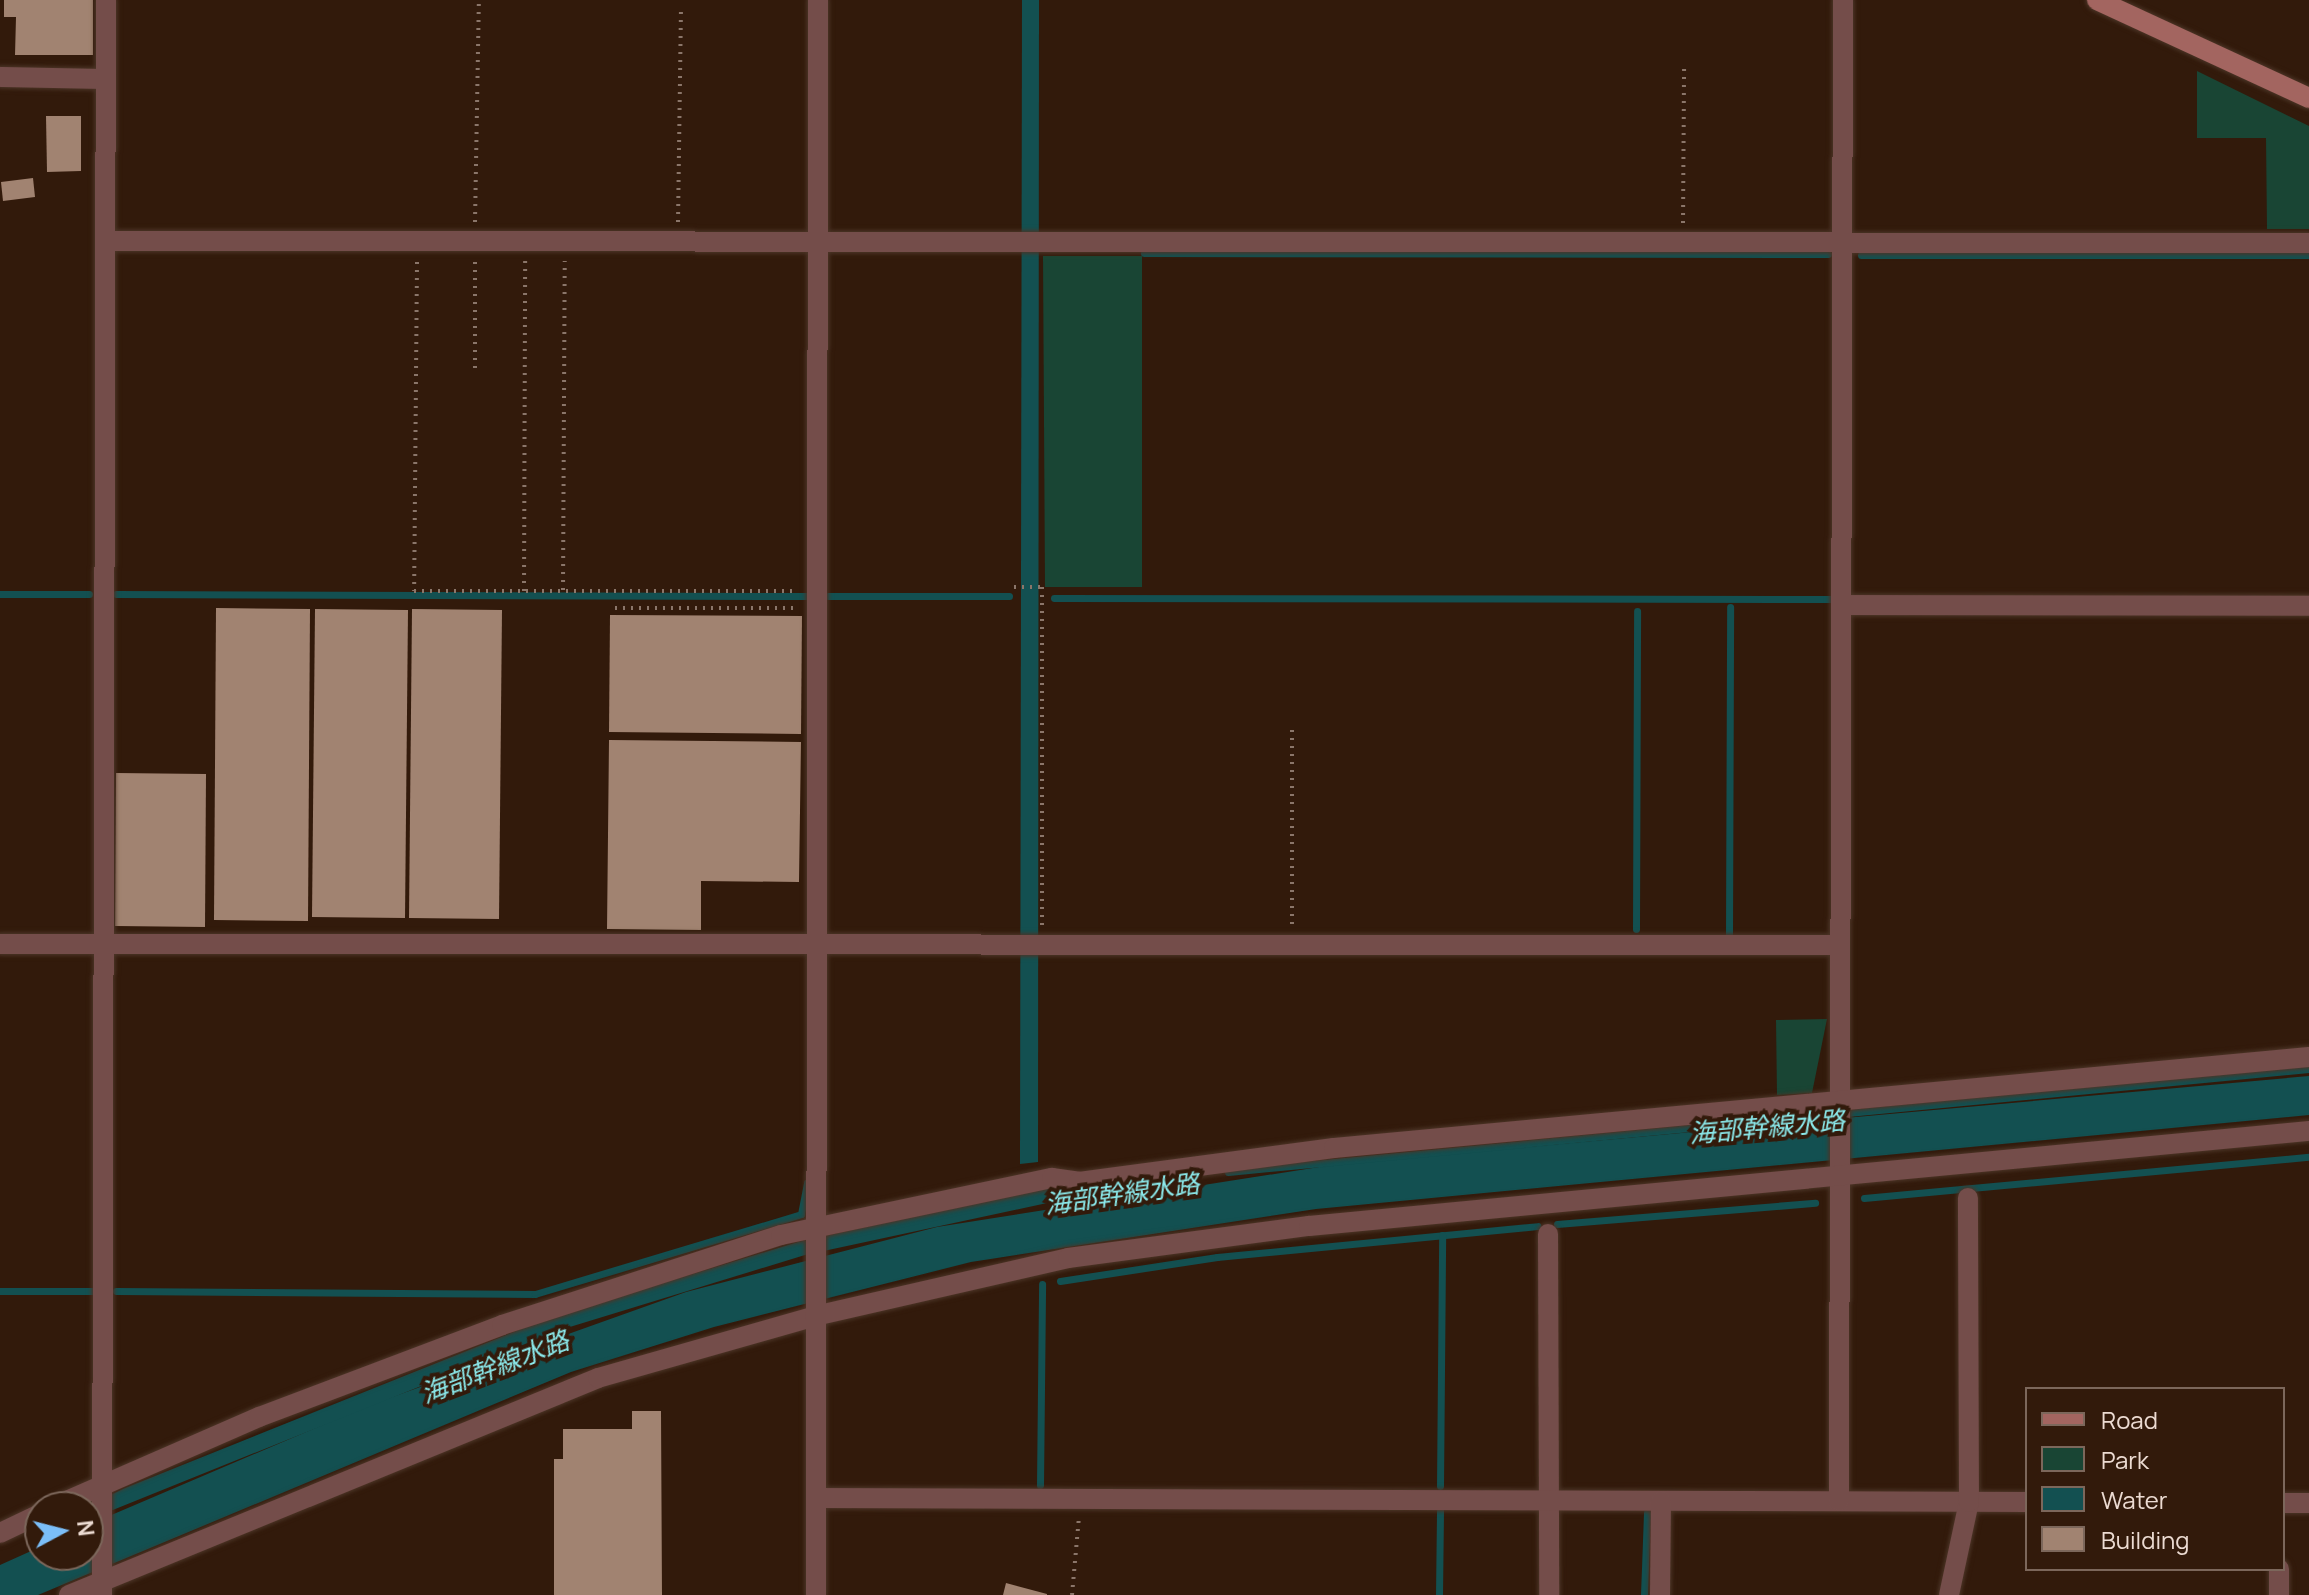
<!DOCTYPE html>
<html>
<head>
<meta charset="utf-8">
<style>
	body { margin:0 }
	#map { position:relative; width:2309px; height:1595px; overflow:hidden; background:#321a0b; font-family:Manrope,"Noto Sans JP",sans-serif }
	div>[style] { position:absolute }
	.green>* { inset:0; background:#194534 }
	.water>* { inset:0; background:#135051 }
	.stream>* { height:7px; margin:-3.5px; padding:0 3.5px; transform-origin:3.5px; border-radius:3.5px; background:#135051 }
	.building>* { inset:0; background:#a18371 }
	.path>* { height:4px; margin-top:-2px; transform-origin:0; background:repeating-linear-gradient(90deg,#8b766a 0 2px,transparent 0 8px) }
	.roads { filter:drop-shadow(0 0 2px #4c3527) drop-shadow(0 0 2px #4c3527) }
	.minor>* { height:20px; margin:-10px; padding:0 10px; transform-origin:10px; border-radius:10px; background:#744d4a }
	.secondary>* { height:20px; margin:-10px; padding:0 10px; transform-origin:10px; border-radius:10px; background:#a36560 }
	span { translate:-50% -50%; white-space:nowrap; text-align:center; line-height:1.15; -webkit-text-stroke:8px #321a0b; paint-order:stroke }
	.water-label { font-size:26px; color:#8be9eb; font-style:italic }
	.legend { position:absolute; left:2025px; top:1387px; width:260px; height:184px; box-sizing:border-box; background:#321a0b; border:2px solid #7c675b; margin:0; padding:10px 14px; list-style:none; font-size:24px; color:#ecdbd2 }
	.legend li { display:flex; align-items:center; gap:16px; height:40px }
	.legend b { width:40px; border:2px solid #7c675b }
	.north { position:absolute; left:24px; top:1491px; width:80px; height:80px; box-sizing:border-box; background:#321a0b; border:2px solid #7c675b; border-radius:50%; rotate:83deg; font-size:22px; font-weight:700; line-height:32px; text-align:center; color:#ecdbd2 }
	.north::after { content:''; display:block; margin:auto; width:28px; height:36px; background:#7bbef8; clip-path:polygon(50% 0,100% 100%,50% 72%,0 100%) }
</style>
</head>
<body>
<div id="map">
	<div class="green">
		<div style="clip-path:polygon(2197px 71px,2309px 126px,2309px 229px,2267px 229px,2266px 138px,2197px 138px)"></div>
		<div style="clip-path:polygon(1043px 256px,1142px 256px,1142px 587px,1045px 587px)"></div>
		<div style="clip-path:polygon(1827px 1019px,1812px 1093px,1777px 1095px,1776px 1020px)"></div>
	</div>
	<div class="water">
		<div style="clip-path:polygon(1022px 0,1039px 0,1038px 1162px,1020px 1164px)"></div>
		<div style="clip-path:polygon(2309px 1076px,2309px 1115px,1316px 1209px,971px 1262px,714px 1327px,571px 1372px,38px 1595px,0 1595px,0 1565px,40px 1547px,40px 1555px,88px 1555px,88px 1525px,367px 1406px,686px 1292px,937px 1227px,1338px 1164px)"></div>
		<div style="clip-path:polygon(1049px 1187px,1074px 1190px,1075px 1197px,805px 1255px,560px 1330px,88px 1520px,85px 1507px,125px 1488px,551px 1317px,798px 1242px)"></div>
	</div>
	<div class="stream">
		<div style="left:1144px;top:253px;width:684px;rotate:0.08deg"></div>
		<div style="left:1861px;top:255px;width:448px"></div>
		<div style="left:0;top:594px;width:89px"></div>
		<div style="left:116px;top:594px;width:690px;rotate:0.17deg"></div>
		<div style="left:828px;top:596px;width:181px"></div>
		<div style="left:1054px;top:598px;width:776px;rotate:0.07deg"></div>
		<div style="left:1636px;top:929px;width:318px;rotate:-89.8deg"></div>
		<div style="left:1729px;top:935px;width:328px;rotate:-89.8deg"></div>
		<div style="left:1228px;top:1172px;width:1086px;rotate:-5.44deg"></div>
		<div style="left:1066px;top:1195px;width:95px;rotate:-8.5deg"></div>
		<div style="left:1864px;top:1198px;width:447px;rotate:-5.3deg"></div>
		<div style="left:1557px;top:1224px;width:259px;rotate:-4.7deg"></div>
		<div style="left:1060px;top:1281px;width:159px;rotate:-8.7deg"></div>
		<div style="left:1217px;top:1257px;width:322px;rotate:-5.5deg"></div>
		<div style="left:0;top:1291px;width:95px"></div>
		<div style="left:116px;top:1291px;width:419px;rotate:0.4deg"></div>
		<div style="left:535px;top:1294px;width:278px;rotate:-16.7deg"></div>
		<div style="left:801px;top:1214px;width:32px;rotate:-79deg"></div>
		<div style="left:1040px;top:1485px;width:201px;rotate:-89.4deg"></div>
		<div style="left:1440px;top:1486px;width:251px;rotate:-89.5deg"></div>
		<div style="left:1439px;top:1595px;width:86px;rotate:-89.3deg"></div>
		<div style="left:1644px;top:1595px;width:83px;rotate:-87.9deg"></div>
	</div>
	<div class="building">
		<div style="clip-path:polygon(4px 0,93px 0,93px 55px,15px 55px,16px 17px,4px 17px)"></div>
		<div style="clip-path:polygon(46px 116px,81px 116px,81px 171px,47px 172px)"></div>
		<div style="clip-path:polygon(33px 178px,35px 197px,3px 201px,1px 182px)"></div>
		<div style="clip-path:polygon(216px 608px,310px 609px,308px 921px,214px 920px)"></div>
		<div style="clip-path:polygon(315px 609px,408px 610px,405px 918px,312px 917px)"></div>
		<div style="clip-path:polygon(412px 609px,502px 610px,499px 919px,409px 918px)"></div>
		<div style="clip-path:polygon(610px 615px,802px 616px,801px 734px,609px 732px)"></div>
		<div style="clip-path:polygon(609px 740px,801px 742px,799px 882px,701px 881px,701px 930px,607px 929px)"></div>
		<div style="clip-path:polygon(116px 773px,206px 774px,205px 927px,115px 926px)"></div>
		<div style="clip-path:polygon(632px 1411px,661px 1411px,662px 1595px,554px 1595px,554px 1459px,563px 1459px,563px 1429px,632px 1429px)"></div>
		<div style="clip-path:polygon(1006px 1583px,1047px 1594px,1047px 1595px,1003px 1595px)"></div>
	</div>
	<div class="path">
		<div style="left:475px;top:222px;width:222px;rotate:-89deg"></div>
		<div style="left:678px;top:222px;width:210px;rotate:-89.2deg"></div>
		<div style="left:1683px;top:223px;width:157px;rotate:-89.6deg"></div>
		<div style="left:417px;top:262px;width:329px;rotate:90.5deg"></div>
		<div style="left:414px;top:591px;width:382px"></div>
		<div style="left:475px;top:262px;width:112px;rotate:90deg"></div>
		<div style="left:1014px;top:587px;width:28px"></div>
		<div style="left:1042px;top:587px;width:338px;rotate:90deg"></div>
		<div style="left:563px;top:590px;width:329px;rotate:-89.7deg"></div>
		<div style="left:524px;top:591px;width:330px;rotate:-89.8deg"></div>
		<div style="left:615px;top:608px;width:182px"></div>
		<div style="left:1292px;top:924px;width:194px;rotate:-90deg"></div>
		<div style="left:1072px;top:1595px;width:78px;rotate:-84.9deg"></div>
	</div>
	<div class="roads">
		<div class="minor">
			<div style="left:0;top:77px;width:106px;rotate:1.1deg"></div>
			<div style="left:106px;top:241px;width:2203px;rotate:0.05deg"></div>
			<div style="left:1841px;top:605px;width:468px;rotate:0.1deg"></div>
			<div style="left:0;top:944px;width:1840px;rotate:0.03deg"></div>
			<div style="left:1548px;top:1234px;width:361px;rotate:89.8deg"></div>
			<div style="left:817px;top:1498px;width:1210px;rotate:0.19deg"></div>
			<div style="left:1839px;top:1501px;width:1501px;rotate:-89.85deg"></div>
			<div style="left:2283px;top:1503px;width:26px"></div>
			<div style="left:53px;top:1507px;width:225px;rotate:-23.6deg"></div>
			<div style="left:259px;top:1417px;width:260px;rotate:-20.7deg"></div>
			<div style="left:502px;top:1325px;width:293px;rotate:-17.9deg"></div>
			<div style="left:781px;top:1235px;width:277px;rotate:-11.9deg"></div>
			<div style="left:1052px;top:1178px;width:27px;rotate:8deg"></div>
			<div style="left:1079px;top:1182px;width:257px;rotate:-7.6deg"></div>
			<div style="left:1334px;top:1148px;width:979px;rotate:-5.33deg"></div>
			<div style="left:0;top:1533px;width:44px;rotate:-25.4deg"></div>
			<div style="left:69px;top:1595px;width:572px;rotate:-22.3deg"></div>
			<div style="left:598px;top:1378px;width:226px;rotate:-15.9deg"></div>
			<div style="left:815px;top:1316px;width:260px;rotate:-12.9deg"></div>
			<div style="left:1068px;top:1258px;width:243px;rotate:-7.6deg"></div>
			<div style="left:1309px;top:1226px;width:1005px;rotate:-5.43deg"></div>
			<div style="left:102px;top:1595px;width:1595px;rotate:-89.86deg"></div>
			<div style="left:816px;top:1595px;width:1595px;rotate:-89.93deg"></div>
			<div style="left:1660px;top:1595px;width:94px;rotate:-89.4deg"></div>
			<div style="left:1949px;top:1595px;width:95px;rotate:-77.9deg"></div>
			<div style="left:1969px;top:1502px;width:304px;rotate:-90.2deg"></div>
			<div style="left:2279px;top:1595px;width:26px;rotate:-90deg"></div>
		</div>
		<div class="secondary">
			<div style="left:2097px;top:0;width:234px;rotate:24.8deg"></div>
		</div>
	</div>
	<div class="water-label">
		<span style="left:1767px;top:1127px;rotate:-5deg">海部幹線水路</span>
		<span style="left:1122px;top:1194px;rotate:-8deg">海部幹線水路</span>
		<span style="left:495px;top:1367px;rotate:-21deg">海部幹線水路</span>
	</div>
	<ul class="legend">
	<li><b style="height:10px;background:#a36560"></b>Road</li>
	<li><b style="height:22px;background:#194534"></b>Park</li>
	<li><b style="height:22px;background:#135051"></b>Water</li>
	<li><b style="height:22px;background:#a18371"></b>Building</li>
	</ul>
	<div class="north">N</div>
</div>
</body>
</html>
